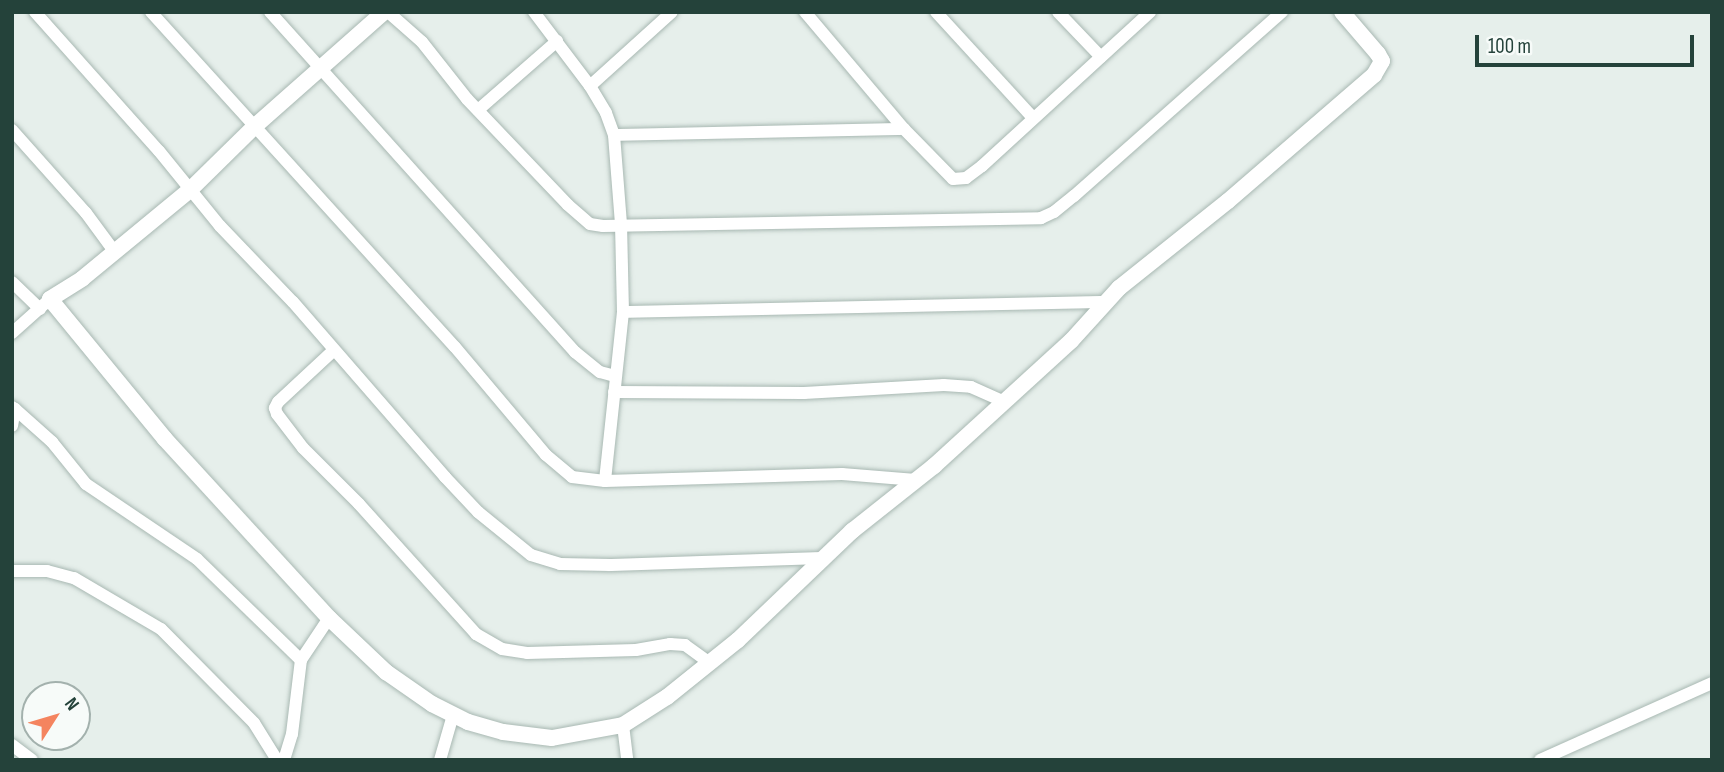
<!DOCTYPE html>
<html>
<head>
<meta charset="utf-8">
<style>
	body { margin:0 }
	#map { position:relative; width:1724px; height:772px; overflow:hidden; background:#e6efeb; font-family:"Sofia Sans Condensed",sans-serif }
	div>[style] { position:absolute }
	.roads { filter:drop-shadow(0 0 2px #a8b8b2) drop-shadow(0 0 2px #a8b8b2) }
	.minor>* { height:12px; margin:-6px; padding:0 6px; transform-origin:6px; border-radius:6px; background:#fff }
	.tertiary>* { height:16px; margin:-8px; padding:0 8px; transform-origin:8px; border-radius:8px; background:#fff }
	span { translate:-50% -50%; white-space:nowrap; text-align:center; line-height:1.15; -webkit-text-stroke:7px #f7fbf9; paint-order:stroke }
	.frame { position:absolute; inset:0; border:14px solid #24423a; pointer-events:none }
	.north { position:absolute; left:21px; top:681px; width:70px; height:70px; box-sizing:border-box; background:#f7fbf9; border:2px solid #a3b1ad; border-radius:50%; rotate:53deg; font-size:19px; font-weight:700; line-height:28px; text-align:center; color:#24423a }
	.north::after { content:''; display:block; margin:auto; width:24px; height:32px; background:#f4845f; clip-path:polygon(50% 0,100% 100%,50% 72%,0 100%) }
	.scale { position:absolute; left:1475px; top:35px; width:219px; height:32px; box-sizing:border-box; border:4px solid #24423a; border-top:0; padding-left:9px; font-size:21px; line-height:24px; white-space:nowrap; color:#24423a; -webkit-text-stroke:5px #f7fbf9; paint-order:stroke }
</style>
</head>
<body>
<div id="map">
	<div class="roads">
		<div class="minor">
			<div style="left:35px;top:12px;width:186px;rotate:48.3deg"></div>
			<div style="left:159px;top:151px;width:97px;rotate:50.9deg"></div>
			<div style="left:220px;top:226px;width:105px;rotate:46.2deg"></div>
			<div style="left:293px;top:302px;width:232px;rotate:49deg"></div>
			<div style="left:445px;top:477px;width:48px;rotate:46.7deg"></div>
			<div style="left:478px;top:512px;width:68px;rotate:39.1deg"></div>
			<div style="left:531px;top:555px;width:30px;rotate:17deg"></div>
			<div style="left:560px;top:564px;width:50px;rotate:1.1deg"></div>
			<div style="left:610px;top:565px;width:213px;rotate:-1.9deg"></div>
			<div style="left:151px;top:12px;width:452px;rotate:47.8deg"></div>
			<div style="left:455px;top:347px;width:141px;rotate:49.9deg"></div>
			<div style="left:546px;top:455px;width:34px;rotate:40deg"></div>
			<div style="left:572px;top:477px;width:33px;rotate:7deg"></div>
			<div style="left:605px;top:481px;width:237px;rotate:-1.7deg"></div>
			<div style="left:842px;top:474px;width:74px;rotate:4.6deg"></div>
			<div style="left:270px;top:12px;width:457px;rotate:48.1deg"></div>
			<div style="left:575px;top:352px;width:32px;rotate:39deg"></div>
			<div style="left:600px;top:372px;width:16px;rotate:15deg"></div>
			<div style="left:388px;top:12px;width:45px;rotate:41.4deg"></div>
			<div style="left:422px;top:42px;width:73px;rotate:51.7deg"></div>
			<div style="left:467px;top:99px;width:146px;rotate:46.4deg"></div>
			<div style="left:568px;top:205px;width:29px;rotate:41deg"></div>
			<div style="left:590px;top:224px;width:13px;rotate:9deg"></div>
			<div style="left:603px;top:226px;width:438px;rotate:-1deg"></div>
			<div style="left:1041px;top:218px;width:14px;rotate:-25deg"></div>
			<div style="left:1054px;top:212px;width:26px;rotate:-39deg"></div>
			<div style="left:1074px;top:196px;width:278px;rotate:-41.5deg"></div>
			<div style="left:534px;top:12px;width:93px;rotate:52.9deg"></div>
			<div style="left:590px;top:86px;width:31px;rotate:59deg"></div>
			<div style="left:606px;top:113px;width:23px;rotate:70deg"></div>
			<div style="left:614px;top:135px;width:89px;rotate:85.5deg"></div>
			<div style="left:621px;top:224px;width:88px;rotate:88.7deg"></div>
			<div style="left:623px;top:312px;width:170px;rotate:96.1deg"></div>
			<div style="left:805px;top:12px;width:153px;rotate:49.8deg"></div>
			<div style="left:904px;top:129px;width:70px;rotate:45.6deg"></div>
			<div style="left:953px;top:179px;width:13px;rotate:-4deg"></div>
			<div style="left:966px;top:178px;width:20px;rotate:-37deg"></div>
			<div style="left:982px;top:166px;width:228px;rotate:-42.5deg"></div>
			<div style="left:936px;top:12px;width:144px;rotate:47.5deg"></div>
			<div style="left:1058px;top:12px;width:62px;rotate:46.3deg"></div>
			<div style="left:590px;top:86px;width:110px;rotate:-42.1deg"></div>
			<div style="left:478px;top:110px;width:105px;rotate:-41.1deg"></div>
			<div style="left:12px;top:130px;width:111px;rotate:48.3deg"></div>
			<div style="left:86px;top:213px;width:47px;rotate:53.6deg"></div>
			<div style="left:614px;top:135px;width:290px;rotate:-1.2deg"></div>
			<div style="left:12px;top:282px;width:39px;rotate:44deg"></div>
			<div style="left:623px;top:312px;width:483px;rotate:-1.2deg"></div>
			<div style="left:12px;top:333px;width:51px;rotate:-41.8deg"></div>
			<div style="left:334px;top:350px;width:76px;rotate:137.1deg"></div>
			<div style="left:278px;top:402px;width:7px;rotate:117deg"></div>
			<div style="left:275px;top:408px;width:6px;rotate:72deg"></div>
			<div style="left:277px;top:414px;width:43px;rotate:52.6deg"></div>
			<div style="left:303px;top:448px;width:79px;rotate:45deg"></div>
			<div style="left:359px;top:504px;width:175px;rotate:48deg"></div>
			<div style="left:476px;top:634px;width:30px;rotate:30deg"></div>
			<div style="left:502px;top:649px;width:25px;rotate:9deg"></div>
			<div style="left:527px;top:653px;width:109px;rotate:-1.6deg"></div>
			<div style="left:636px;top:650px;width:35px;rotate:-10deg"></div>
			<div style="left:670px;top:644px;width:15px;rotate:4deg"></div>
			<div style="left:685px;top:645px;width:27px;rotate:36deg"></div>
			<div style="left:614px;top:392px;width:190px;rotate:0.3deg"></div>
			<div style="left:804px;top:393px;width:140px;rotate:-3.3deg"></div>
			<div style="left:944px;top:385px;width:27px;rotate:4deg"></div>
			<div style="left:971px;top:387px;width:36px;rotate:24deg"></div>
			<div style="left:12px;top:407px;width:4px;rotate:34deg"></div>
			<div style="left:15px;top:409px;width:17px;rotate:100deg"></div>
			<div style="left:15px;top:409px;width:50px;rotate:41.7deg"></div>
			<div style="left:52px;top:442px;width:54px;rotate:51deg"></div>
			<div style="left:86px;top:484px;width:134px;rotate:34deg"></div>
			<div style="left:197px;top:559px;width:145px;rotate:44.2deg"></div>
			<div style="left:12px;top:571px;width:35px"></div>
			<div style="left:47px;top:571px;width:28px;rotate:15deg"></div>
			<div style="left:74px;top:578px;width:101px;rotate:30.4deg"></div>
			<div style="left:161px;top:629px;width:132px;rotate:45.3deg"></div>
			<div style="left:254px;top:723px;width:44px;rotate:58.1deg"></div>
			<div style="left:623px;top:725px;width:35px;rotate:83deg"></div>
			<div style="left:12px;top:745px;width:25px;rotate:37deg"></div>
			<div style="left:284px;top:760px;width:27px;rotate:-73deg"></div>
			<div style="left:292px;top:734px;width:75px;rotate:-83.1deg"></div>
			<div style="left:301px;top:660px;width:50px;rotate:-56.3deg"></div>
			<div style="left:440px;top:760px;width:47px;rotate:-73.9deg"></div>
			<div style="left:1540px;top:760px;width:188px;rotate:-24.1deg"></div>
		</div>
		<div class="tertiary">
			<div style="left:384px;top:12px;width:174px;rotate:138.5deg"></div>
			<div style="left:254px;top:127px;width:88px;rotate:135.5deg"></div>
			<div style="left:191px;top:189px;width:141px;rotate:140.5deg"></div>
			<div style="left:82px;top:279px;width:38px;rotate:148deg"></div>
			<div style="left:50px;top:299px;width:181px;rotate:50.6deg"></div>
			<div style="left:165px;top:439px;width:243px;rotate:47.5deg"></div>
			<div style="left:329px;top:618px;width:79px;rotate:43.5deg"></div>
			<div style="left:386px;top:672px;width:56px;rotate:34.8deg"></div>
			<div style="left:432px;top:704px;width:40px;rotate:26.6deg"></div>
			<div style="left:468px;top:722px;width:36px;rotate:16deg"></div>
			<div style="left:503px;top:732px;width:49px;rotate:7deg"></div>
			<div style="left:552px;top:738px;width:72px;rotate:-10.4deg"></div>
			<div style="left:623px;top:725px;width:52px;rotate:-32.5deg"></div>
			<div style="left:667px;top:697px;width:91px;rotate:-38.8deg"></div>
			<div style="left:738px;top:640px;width:158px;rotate:-43.7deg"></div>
			<div style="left:852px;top:531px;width:105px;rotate:-38.4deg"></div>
			<div style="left:934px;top:466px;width:185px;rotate:-42.4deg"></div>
			<div style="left:1071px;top:341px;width:72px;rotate:-47.8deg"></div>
			<div style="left:1119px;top:288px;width:139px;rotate:-38.6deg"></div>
			<div style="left:1228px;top:201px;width:193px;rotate:-40.8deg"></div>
			<div style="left:1374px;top:75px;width:16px;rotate:-60deg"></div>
			<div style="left:1382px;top:61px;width:8px;rotate:-120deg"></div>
			<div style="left:1378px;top:54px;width:55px;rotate:-130.6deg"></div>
		</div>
	</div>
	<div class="frame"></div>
	<div class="north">N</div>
	<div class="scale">100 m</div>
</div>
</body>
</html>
